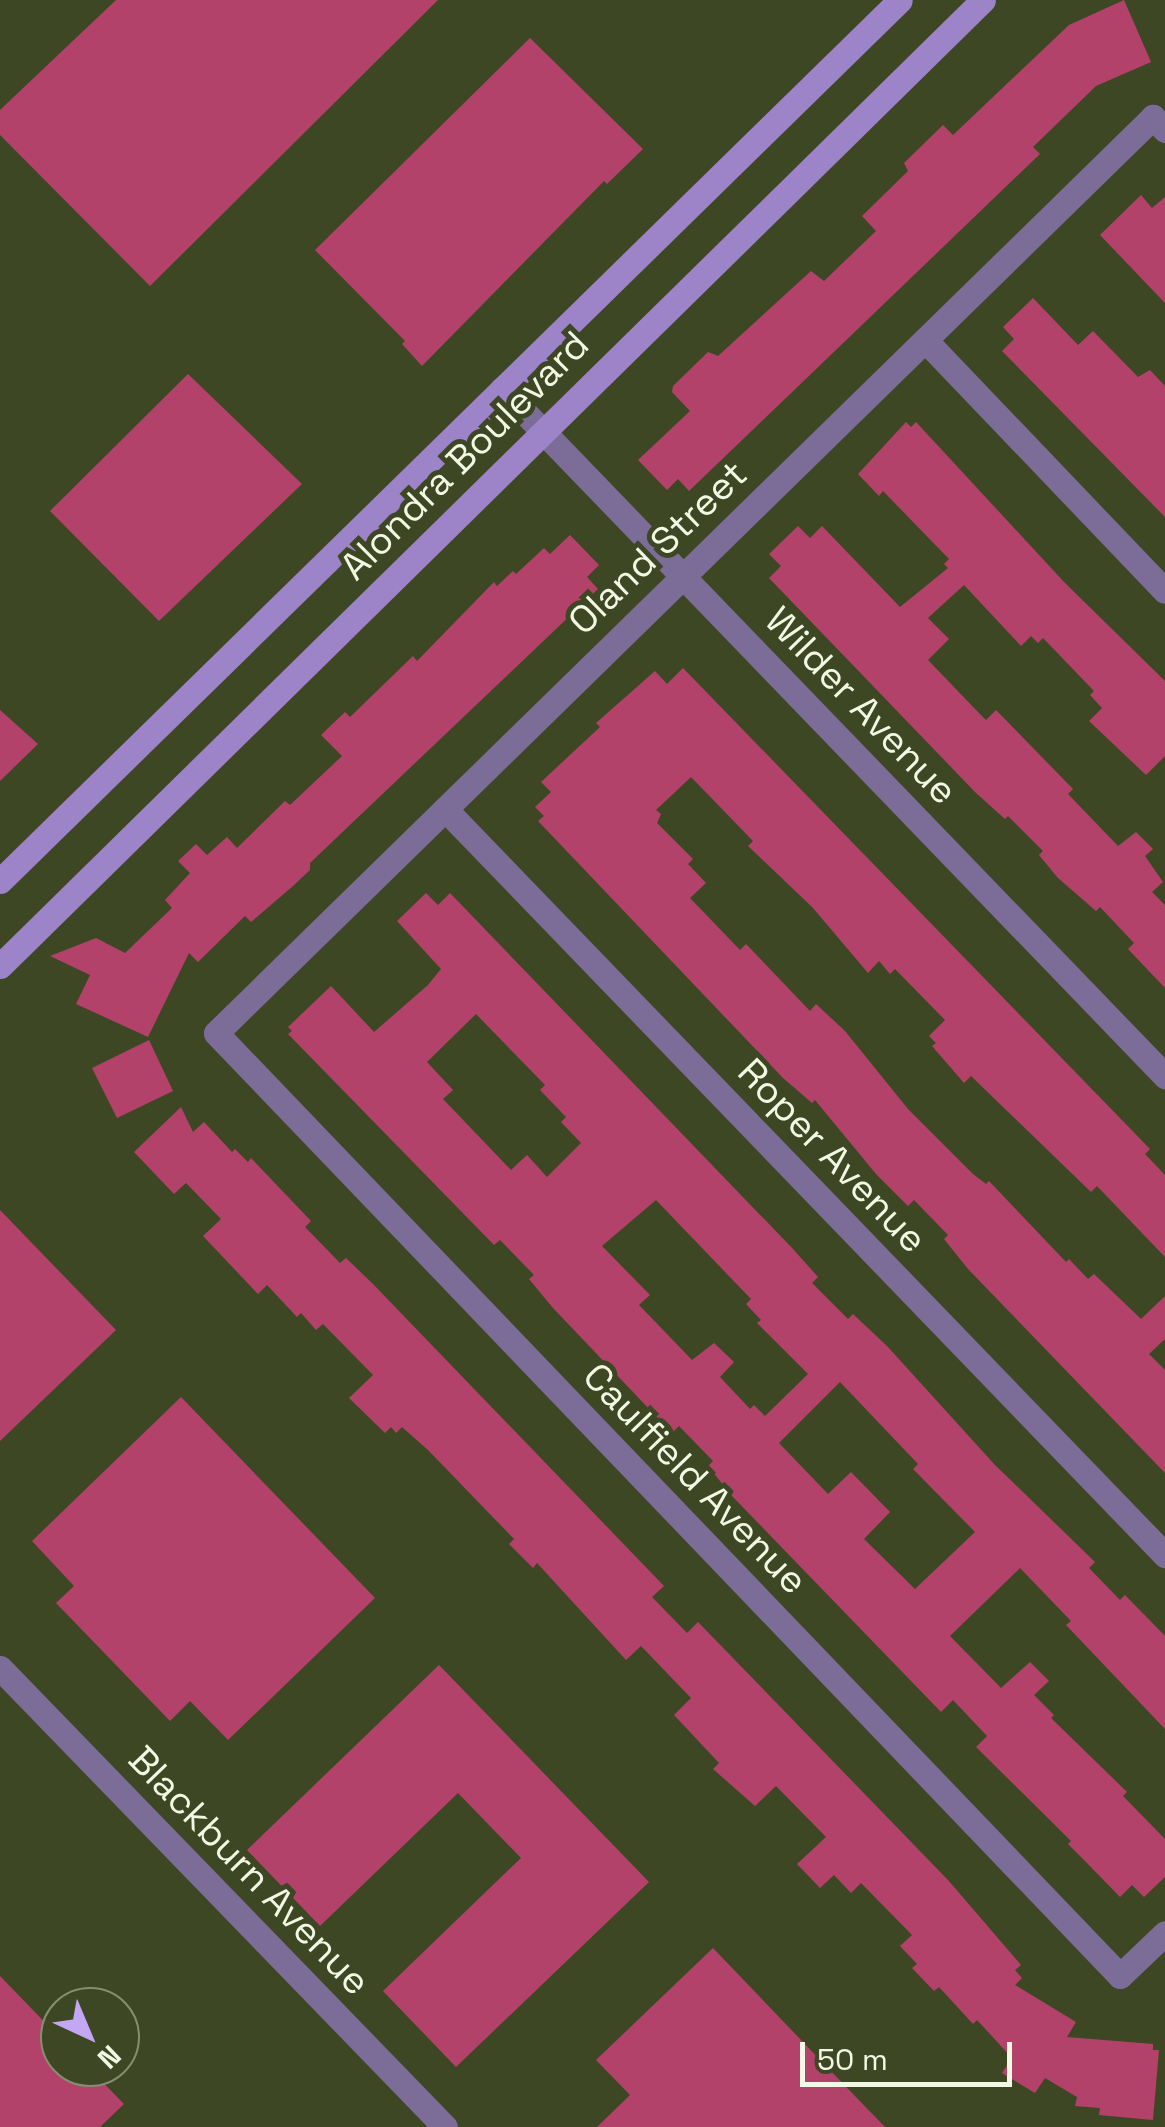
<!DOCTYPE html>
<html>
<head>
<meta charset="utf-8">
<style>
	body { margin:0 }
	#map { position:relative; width:1165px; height:2127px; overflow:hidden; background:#3e4724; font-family:"Space Grotesk",sans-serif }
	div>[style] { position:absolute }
	.building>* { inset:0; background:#b3426b }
	.minor>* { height:25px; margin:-12.5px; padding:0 12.5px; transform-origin:12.5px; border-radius:12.5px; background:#7c6d98 }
	.secondary>* { height:25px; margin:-12.5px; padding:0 12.5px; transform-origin:12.5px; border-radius:12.5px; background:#9d83c7 }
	span { translate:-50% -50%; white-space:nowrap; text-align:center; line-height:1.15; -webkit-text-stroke:10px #3e4724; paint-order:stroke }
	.street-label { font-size:38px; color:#f2f8e4 }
	.north { position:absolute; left:40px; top:1987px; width:100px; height:100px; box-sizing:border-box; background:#3e4724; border:2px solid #868e71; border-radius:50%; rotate:136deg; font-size:28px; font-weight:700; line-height:40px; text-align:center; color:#f2f8e4 }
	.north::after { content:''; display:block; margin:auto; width:35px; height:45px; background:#c3a7f2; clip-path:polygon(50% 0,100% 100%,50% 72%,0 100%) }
	.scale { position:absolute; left:800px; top:2042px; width:212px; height:45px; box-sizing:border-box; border:5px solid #f2f8e4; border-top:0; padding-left:12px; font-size:30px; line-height:35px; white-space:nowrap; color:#f2f8e4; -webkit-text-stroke:8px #3e4724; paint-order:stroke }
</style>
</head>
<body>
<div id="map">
	<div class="building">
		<div style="clip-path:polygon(116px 0,438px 0,150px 286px,0 135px,0 110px)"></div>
		<div style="clip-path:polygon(1124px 0,1151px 62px,1096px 86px,1033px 147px,1040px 154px,689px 491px,678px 479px,667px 490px,638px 460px,690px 411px,672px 392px,673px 386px,708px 352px,718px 356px,811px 271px,824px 281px,876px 231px,862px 216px,908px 171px,904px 163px,943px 125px,953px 135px,1069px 25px)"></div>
		<div style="clip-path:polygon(530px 38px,643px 149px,607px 184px,604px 181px,422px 366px,402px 344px,405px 341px,315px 250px)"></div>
		<div style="clip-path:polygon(1141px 195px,1152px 208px,1165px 197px,1165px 303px,1100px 235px)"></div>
		<div style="clip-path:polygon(1033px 298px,1078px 345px,1093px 331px,1138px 377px,1150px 370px,1165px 386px,1165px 517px,1002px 351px,1014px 339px,1003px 327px)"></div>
		<div style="clip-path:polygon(188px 374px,302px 484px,159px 621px,50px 511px)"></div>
		<div style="clip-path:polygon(906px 422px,911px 427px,916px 422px,1064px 582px,1165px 681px,1165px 756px,1146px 775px,1089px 721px,1102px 708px,1090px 695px,1094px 691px,1043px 638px,1038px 643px,1031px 636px,1021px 646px,964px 585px,928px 618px,949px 639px,928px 660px,977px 711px,986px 720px,996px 710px,1073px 789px,1068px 794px,1118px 846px,1136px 832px,1153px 849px,1145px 856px,1163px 882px,1152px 892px,1165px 905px,1165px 988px,1128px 949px,1134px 943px,1100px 907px,1096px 911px,1058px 878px,1039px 855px,1043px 851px,1008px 816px,1005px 819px,976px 793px,769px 578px,781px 566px,769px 554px,798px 526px,810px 538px,822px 526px,900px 607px,948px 568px,944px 564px,949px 559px,883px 491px,879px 496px,858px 474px)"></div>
		<div style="clip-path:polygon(570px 535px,599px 565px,587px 577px,598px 589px,310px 863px,310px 870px,293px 886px,251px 922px,245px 916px,198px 962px,189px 953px,148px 1037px,76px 1004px,90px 975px,50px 956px,96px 938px,125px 953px,172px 908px,165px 900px,190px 873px,178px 861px,196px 844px,207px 855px,227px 837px,237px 848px,285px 801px,290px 805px,342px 756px,321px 735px,345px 712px,350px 717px,413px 656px,417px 661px,494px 582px,497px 586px,513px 571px,516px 574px,544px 548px,550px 554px)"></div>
		<div style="clip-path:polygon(683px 668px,1150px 1149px,1145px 1154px,1165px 1175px,1165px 1257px,1097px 1186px,1091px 1192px,971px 1076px,964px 1083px,932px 1046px,936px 1043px,929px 1036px,945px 1020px,895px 969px,890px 974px,879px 961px,868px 973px,813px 908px,748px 846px,753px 841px,691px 777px,656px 810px,661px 814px,657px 823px,693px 859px,688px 864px,706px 883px,690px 898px,740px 950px,746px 944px,810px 1011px,816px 1004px,845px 1031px,908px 1109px,973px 1174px,986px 1184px,989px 1181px,1066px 1262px,1069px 1259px,1088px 1279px,1094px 1274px,1141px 1319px,1165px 1296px,1165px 1339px,1149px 1354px,1165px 1370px,1165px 1473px,968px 1269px,944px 1239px,948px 1235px,914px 1200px,908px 1206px,876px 1174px,815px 1100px,812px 1103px,783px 1078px,538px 821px,544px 816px,535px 807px,551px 792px,541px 782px,600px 727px,596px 723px,655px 671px,667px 684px)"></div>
		<div style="clip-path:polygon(0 710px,38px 744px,0 781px)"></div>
		<div style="clip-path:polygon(evenodd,426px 893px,438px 905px,450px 893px,793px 1249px,818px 1277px,812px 1283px,848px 1319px,853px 1314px,887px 1346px,995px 1465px,1095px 1562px,1089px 1568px,1120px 1600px,1125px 1595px,1165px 1636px,1165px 1729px,1066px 1625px,1071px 1621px,1020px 1568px,950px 1636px,1001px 1688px,1030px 1662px,1049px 1681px,1034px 1695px,1054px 1715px,1051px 1718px,1127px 1792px,1123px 1796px,1165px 1839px,1165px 1877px,1144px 1897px,1132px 1885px,1120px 1897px,1084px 1860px,1068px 1844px,1071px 1841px,976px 1747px,987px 1736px,953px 1700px,941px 1712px,732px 1496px,708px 1466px,713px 1461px,679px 1426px,672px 1433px,553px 1308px,529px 1279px,534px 1275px,500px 1240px,494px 1245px,288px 1034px,292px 1031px,288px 1027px,331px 986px,374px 1032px,428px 985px,441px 969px,397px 921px,426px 893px,476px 1014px,545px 1085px,540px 1090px,566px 1117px,561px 1122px,581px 1143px,547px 1177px,527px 1155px,511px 1170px,443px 1099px,453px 1090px,427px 1062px,476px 1014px,426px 893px,656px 1200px,751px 1299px,746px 1304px,761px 1320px,757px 1323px,808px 1374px,765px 1416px,754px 1405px,750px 1409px,720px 1377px,734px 1362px,714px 1343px,692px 1360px,639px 1305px,650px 1295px,602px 1246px,656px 1200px,426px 893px,840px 1382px,918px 1464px,913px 1469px,975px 1532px,915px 1589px,864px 1539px,890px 1512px,851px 1472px,828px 1494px,779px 1443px,840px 1382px)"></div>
		<div style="clip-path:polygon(149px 1040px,173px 1091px,117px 1118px,92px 1068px)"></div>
		<div style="clip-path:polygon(181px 1107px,193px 1132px,204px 1122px,232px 1152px,235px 1149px,248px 1162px,251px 1158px,311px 1221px,305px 1227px,340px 1263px,346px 1258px,373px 1284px,664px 1586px,652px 1597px,687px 1633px,698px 1622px,948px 1880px,1021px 1965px,1015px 1970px,1022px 1978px,1015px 1985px,1076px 2022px,1067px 2037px,1153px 2044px,1153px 2050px,1159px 2050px,1153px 2120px,1099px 2115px,1100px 2108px,1075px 2106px,1077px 2097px,1045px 2078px,1035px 2093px,1002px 2073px,1012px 2058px,977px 2020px,973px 2024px,939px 1987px,934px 1991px,912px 1968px,917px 1964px,900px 1946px,912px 1935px,861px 1883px,851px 1893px,834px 1875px,820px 1888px,797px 1864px,826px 1837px,776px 1786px,755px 1806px,713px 1769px,719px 1763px,674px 1715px,691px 1698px,641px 1646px,626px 1660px,537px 1563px,533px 1568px,509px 1544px,514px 1539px,428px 1450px,402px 1427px,396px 1433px,391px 1427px,385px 1433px,349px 1398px,373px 1375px,323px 1324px,316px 1330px,301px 1313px,297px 1317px,267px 1285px,258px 1294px,203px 1236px,221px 1219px,186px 1183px,174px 1194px,134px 1152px)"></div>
		<div style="clip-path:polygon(0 1210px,116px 1330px,0 1441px)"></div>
		<div style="clip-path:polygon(181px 1397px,375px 1598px,228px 1740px,190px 1701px,170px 1721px,56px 1603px,74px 1586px,32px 1541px)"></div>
		<div style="clip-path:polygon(439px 1665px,649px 1882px,456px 2067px,383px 1991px,521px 1858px,458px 1793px,320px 1926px,247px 1850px)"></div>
		<div style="clip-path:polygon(713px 1948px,823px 2063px,885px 2127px,597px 2127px,630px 2095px,596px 2060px)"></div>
		<div style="clip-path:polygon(0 1976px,60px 2038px,60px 2067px,88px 2067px,124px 2104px,100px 2127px,0 2127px)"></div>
	</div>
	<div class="minor">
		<div style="left:1165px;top:130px;width:18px;rotate:-133deg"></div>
		<div style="left:1153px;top:117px;width:1310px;rotate:135.65deg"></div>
		<div style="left:216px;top:1033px;width:1306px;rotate:46.21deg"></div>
		<div style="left:1120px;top:1976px;width:62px;rotate:-43.7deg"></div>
		<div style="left:925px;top:340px;width:347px;rotate:46.3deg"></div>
		<div style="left:502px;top:389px;width:955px;rotate:46.02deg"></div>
		<div style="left:445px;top:809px;width:1037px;rotate:46.02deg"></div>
		<div style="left:0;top:1668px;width:639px;rotate:45.89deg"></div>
	</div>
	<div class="secondary">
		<div style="left:0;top:881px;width:1259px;rotate:-44.39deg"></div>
		<div style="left:0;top:966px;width:1378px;rotate:-44.5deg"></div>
	</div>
	<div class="street-label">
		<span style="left:465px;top:456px;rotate:-45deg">Alondra Boulevard</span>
		<span style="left:658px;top:548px;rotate:-44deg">Oland Street</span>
		<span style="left:861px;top:706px;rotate:46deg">Wilder Avenue</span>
		<span style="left:832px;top:1156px;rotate:46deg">Roper Avenue</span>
		<span style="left:695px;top:1479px;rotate:46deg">Caulfield Avenue</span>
		<span style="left:249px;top:1871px;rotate:46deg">Blackburn Avenue</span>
	</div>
	<div class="north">N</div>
	<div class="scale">50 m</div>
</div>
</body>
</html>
